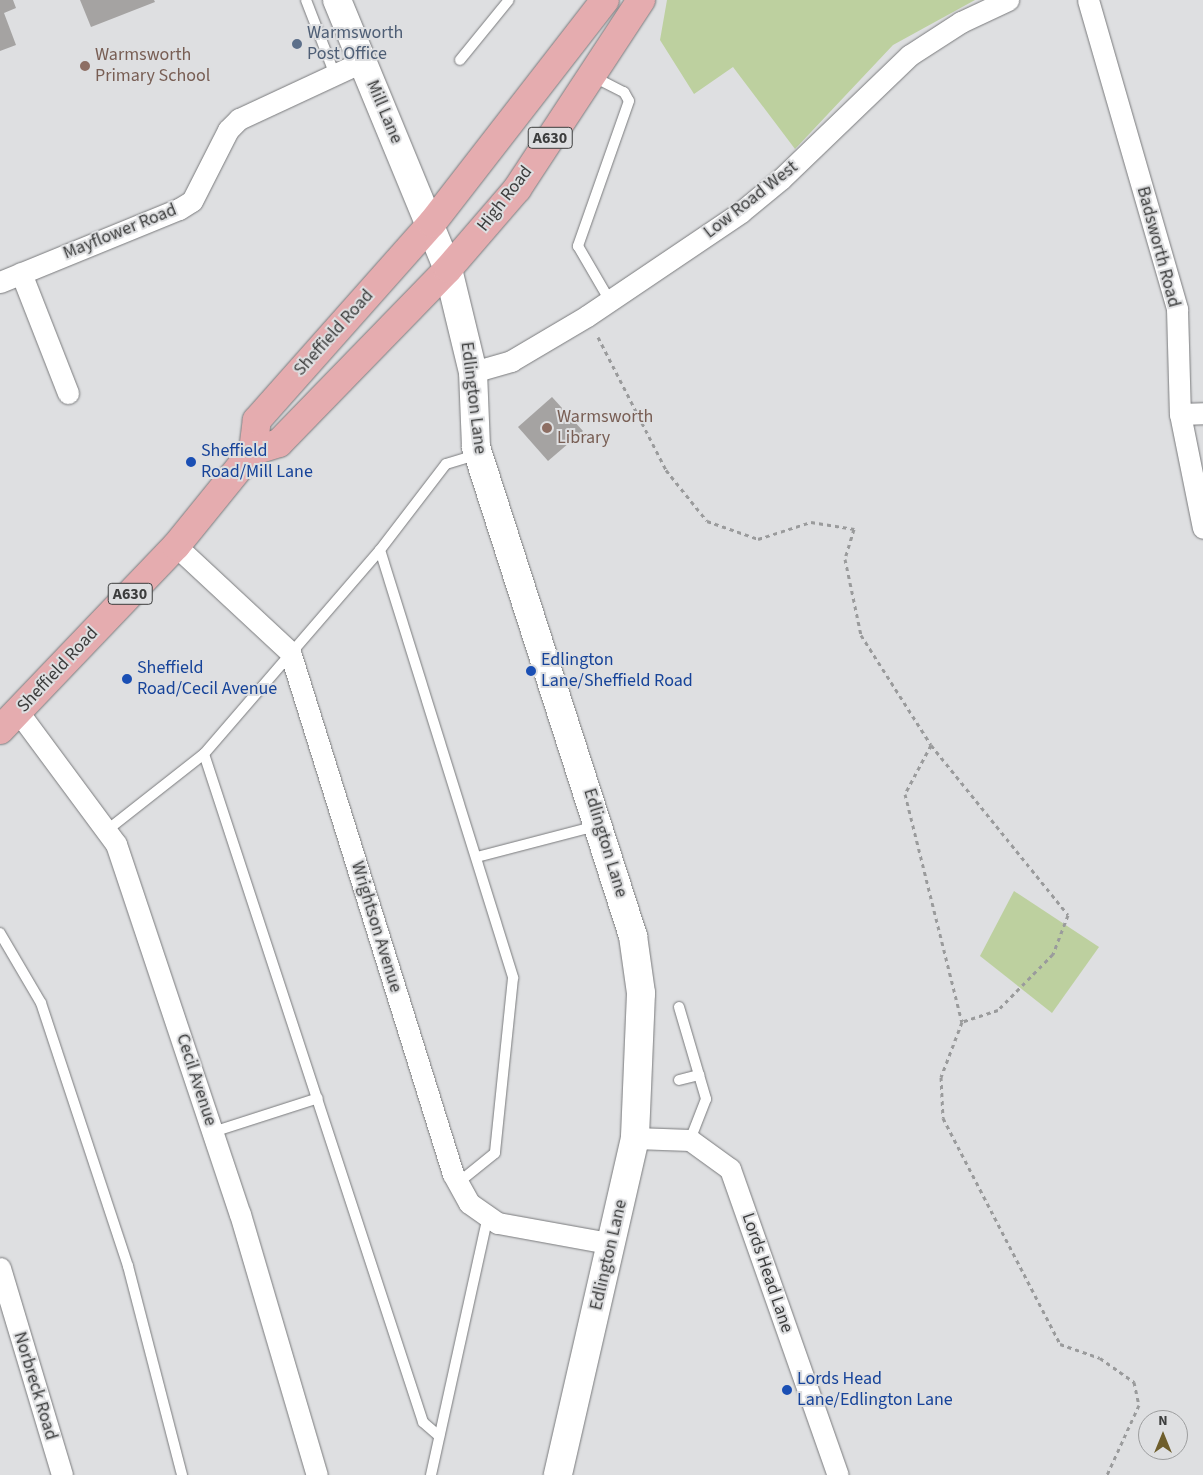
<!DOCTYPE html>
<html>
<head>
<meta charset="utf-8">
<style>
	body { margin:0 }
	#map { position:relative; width:1203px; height:1475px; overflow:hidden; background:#dedfe1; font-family:"Source Sans 3",sans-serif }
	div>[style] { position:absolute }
	.green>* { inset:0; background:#bdd09f }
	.building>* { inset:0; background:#a5a3a2 }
	.path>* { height:3px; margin-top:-1.5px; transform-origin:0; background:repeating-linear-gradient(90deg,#9a9b9c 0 4px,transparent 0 8px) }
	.roads { filter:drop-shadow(0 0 1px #797a7c) drop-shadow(0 0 1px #797a7c) }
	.lane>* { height:10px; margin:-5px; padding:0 5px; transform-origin:5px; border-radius:5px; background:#fff }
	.street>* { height:21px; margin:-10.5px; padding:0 10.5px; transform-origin:10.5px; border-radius:10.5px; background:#fff }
	.secondary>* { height:28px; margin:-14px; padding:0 14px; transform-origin:14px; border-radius:14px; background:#fff }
	.primary>* { height:28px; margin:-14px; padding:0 14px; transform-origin:14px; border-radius:14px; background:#e5acaf }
	.dots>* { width:14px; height:14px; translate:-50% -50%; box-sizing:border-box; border:2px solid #dedfe1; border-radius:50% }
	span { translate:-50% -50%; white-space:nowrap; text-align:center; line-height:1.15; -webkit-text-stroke:4px #dedfe1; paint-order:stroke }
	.shield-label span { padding:1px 4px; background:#dedfe1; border:1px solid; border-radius:4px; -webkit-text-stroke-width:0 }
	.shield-label { font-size:16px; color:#3c3d3d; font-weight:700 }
	.service-label { font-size:18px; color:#4e5e75 }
	.left { translate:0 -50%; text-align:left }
	.education-label { font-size:18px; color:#785e54 }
	.street-label { font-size:18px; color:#3c3d3d }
	.transit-label { font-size:18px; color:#164399 }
	.north { position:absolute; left:1138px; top:1410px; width:50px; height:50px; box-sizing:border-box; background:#dedfe1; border:1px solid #9d9e9f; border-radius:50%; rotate:0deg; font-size:14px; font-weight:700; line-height:20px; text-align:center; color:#3c3d3d }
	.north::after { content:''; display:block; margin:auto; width:18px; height:22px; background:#6e5e2c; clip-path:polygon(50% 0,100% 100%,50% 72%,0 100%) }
</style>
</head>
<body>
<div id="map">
	<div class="green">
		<div style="clip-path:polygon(667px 0,975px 0,893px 45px,795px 149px,733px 67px,694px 94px,660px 40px)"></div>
		<div style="clip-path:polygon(1014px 891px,1099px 947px,1052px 1013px,980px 956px)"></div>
	</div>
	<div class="building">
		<div style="clip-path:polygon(0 0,13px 0,16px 8px,4px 13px,16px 45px,0 51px)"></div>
		<div style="clip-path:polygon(80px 0,154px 0,155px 2px,91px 27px)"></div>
		<div style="clip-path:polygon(552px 397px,583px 431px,548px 461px,518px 427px)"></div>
	</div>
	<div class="path">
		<div style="left:598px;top:337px;width:149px;rotate:62.9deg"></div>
		<div style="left:666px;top:470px;width:65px;rotate:51.2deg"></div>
		<div style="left:707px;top:521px;width:54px;rotate:19.4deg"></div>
		<div style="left:758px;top:539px;width:56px;rotate:-17.8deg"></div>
		<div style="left:811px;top:522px;width:44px;rotate:9.2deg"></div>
		<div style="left:854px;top:529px;width:31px;rotate:107deg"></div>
		<div style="left:845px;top:559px;width:78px;rotate:78.1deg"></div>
		<div style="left:861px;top:635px;width:130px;rotate:57.5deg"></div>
		<div style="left:931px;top:745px;width:218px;rotate:51.1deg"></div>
		<div style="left:1068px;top:915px;width:42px;rotate:111deg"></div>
		<div style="left:1053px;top:954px;width:78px;rotate:134.5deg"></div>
		<div style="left:998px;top:1010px;width:38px;rotate:162deg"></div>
		<div style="left:931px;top:745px;width:55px;rotate:118deg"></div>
		<div style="left:905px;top:794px;width:235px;rotate:76deg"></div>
		<div style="left:962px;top:1022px;width:59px;rotate:110.9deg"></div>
		<div style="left:941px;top:1077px;width:41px;rotate:87.2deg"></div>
		<div style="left:943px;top:1118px;width:254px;rotate:62.6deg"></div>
		<div style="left:1060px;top:1344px;width:42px;rotate:19.3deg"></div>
		<div style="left:1100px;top:1358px;width:42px;rotate:35.2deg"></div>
		<div style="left:1134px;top:1382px;width:24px;rotate:78deg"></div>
		<div style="left:1139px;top:1405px;width:77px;rotate:114.6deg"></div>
	</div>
	<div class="roads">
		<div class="lane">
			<div style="left:306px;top:0;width:80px;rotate:68.9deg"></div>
			<div style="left:460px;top:60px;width:77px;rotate:-50.8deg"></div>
			<div style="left:592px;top:76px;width:36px;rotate:27deg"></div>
			<div style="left:624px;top:92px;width:10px;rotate:61deg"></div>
			<div style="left:629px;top:101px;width:154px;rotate:109.4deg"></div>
			<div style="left:578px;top:246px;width:64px;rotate:59.8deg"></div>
			<div style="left:380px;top:550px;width:448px;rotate:72.7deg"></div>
			<div style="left:513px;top:978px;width:176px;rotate:95.9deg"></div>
			<div style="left:495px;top:1153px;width:48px;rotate:141deg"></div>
			<div style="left:106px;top:831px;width:125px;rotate:-38.2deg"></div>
			<div style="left:477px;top:857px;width:123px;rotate:-14.6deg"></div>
			<div style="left:0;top:933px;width:81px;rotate:59.6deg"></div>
			<div style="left:41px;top:1003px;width:277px;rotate:71.7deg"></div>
			<div style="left:128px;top:1266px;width:216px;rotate:75.5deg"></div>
			<div style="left:679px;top:1007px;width:96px;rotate:73.6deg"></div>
			<div style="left:706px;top:1099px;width:44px;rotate:111.3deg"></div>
			<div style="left:679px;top:1080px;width:21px;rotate:-14deg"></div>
			<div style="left:213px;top:1132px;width:110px;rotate:-17.9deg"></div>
			<div style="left:439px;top:1436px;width:21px;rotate:-139deg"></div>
			<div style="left:423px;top:1422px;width:703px;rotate:-108.15deg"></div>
			<div style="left:204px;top:754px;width:269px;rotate:-49.2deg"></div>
			<div style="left:380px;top:550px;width:108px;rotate:-52.5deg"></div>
			<div style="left:446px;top:464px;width:31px;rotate:-17deg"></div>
			<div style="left:431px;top:1475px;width:265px;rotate:-77.6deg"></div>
		</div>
		<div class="street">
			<div style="left:1088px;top:0;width:322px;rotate:73.9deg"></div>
			<div style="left:1177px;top:309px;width:105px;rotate:88.4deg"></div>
			<div style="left:1180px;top:414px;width:116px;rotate:78.6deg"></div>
			<div style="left:21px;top:273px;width:129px;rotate:68.6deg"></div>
			<div style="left:0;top:282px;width:193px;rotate:-22.2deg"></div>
			<div style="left:179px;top:209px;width:15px;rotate:-32deg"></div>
			<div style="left:192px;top:201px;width:80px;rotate:-63.1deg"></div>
			<div style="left:228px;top:130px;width:16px;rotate:-45deg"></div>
			<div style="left:239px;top:119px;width:136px;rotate:-24.9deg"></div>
			<div style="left:473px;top:372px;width:40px;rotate:-16deg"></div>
			<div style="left:511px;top:361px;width:88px;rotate:-30.6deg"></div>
			<div style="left:587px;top:316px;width:186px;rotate:-34deg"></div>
			<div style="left:741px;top:212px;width:52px;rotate:-39.5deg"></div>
			<div style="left:781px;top:179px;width:179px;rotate:-43.9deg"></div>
			<div style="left:910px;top:55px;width:61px;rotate:-32.9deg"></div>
			<div style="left:961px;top:22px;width:52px;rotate:-25.1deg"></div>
			<div style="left:1180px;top:414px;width:23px;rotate:-2deg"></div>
			<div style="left:176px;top:546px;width:156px;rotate:42.9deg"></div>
			<div style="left:290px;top:652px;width:547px;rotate:72.66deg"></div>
			<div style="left:453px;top:1174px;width:33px;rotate:61deg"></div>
			<div style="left:469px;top:1203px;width:35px;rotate:35deg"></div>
			<div style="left:498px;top:1223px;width:117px;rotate:10.3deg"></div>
			<div style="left:19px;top:713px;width:163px;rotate:53.5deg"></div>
			<div style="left:116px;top:844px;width:390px;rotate:71.5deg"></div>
			<div style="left:240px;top:1214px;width:272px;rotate:73.6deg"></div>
			<div style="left:635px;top:1138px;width:55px;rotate:2.1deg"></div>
			<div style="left:690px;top:1140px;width:49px;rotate:35.9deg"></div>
			<div style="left:730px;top:1169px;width:324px;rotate:70.6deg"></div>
			<div style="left:0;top:1268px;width:216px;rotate:73.3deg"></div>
		</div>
		<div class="secondary">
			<div style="left:337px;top:0;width:291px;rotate:67.6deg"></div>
			<div style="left:448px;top:269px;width:106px;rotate:76.4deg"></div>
			<div style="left:473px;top:372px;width:75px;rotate:87.7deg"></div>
			<div style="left:476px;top:447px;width:514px;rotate:72.2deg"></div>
			<div style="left:633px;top:936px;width:58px;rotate:82deg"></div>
			<div style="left:641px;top:993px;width:145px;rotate:92.4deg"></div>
			<div style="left:635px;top:1138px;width:346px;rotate:102.9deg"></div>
		</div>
		<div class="primary">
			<div style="left:253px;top:451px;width:27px;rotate:-17deg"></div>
			<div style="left:279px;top:443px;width:243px;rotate:-45.8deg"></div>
			<div style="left:448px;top:269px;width:106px;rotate:-49.2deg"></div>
			<div style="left:517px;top:189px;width:226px;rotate:-56.7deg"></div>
			<div style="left:0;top:730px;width:255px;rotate:-46.3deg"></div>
			<div style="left:176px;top:546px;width:122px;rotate:-51deg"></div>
			<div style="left:253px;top:451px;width:31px;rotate:-83deg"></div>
			<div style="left:257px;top:420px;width:264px;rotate:-48.4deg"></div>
			<div style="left:432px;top:223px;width:282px;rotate:-52.2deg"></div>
		</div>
	</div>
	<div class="dots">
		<div style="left:297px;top:44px;background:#5c6f8a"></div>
		<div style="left:85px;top:66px;background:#8d6e63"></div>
		<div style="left:547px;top:428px;background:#8d6e63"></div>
		<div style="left:191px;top:462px;background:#1a4fb4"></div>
		<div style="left:531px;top:671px;background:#1a4fb4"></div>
		<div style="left:127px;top:679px;background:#1a4fb4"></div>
		<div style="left:787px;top:1390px;background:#1a4fb4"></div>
	</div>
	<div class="shield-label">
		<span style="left:550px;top:138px">A630</span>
		<span style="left:130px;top:594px">A630</span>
	</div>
	<div class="service-label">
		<span class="left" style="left:307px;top:44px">Warmsworth<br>Post Office</span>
	</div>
	<div class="education-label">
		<span class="left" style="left:95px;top:66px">Warmsworth<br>Primary School</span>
		<span class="left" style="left:557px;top:428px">Warmsworth<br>Library</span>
	</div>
	<div class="street-label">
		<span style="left:384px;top:112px;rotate:67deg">Mill Lane</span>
		<span style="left:505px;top:199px;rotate:-52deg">High Road</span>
		<span style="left:751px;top:200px;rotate:-38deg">Low Road West</span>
		<span style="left:120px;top:232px;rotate:-22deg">Mayflower Road</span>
		<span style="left:1158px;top:247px;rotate:75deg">Badsworth Road</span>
		<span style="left:334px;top:333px;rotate:-48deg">Sheffield Road</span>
		<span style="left:473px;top:398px;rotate:83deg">Edlington Lane</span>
		<span style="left:58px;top:670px;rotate:-47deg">Sheffield Road</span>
		<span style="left:605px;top:843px;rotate:73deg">Edlington Lane</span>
		<span style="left:376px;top:927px;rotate:73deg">Wrightson Avenue</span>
		<span style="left:196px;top:1080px;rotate:72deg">Cecil Avenue</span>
		<span style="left:609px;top:1255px;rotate:-77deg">Edlington Lane</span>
		<span style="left:767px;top:1273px;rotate:71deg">Lords Head Lane</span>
		<span style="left:35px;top:1386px;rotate:73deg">Norbreck Road</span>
	</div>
	<div class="transit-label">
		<span class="left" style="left:201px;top:462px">Sheffield<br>Road/Mill Lane</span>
		<span class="left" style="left:541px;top:671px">Edlington<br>Lane/Sheffield Road</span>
		<span class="left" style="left:137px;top:679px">Sheffield<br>Road/Cecil Avenue</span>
		<span class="left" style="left:797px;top:1390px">Lords Head<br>Lane/Edlington Lane</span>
	</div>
	<div class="north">N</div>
</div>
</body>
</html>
